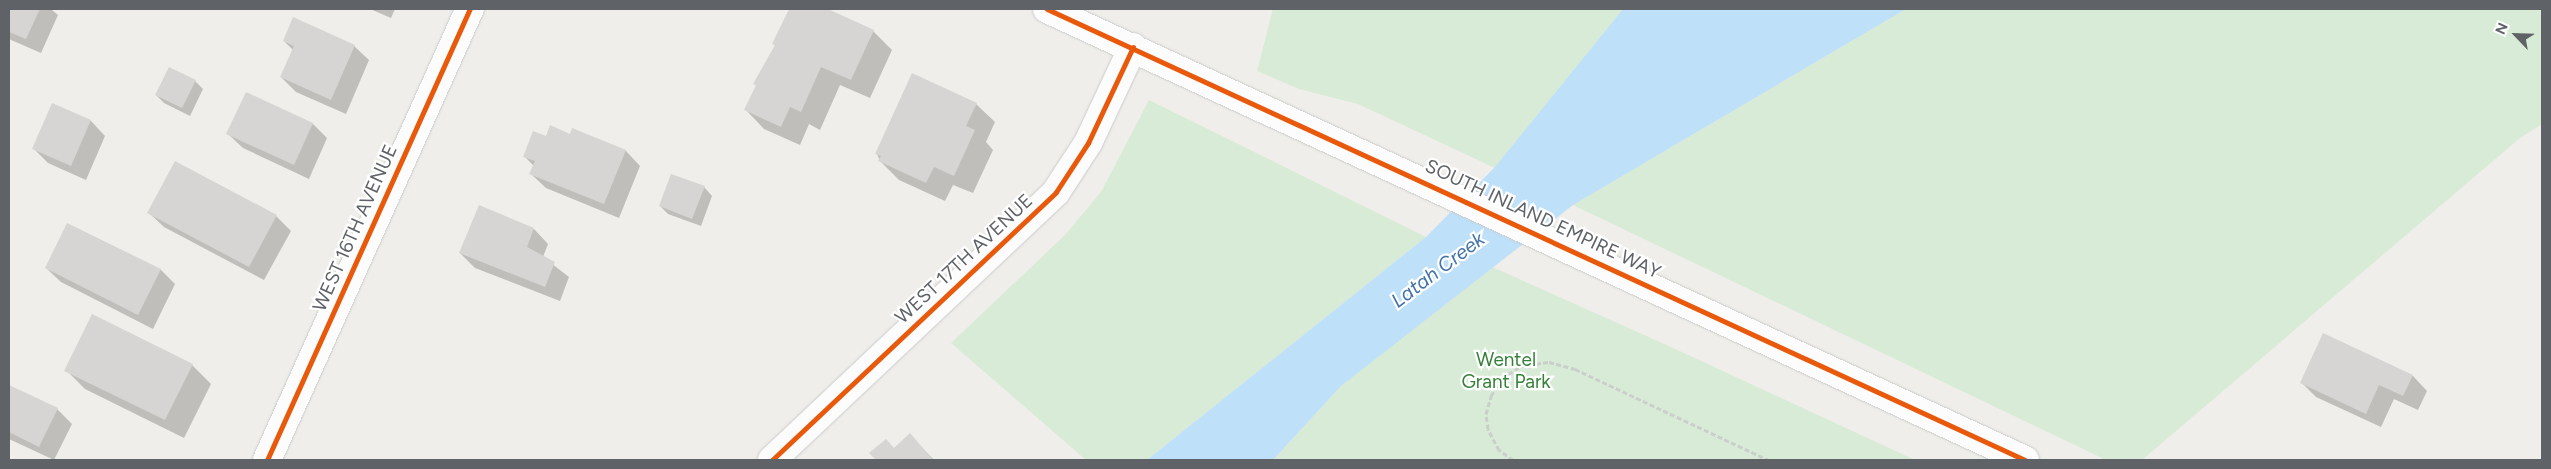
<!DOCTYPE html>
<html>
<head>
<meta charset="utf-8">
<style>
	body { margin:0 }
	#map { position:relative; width:2551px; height:469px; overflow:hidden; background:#efeeea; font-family:Figtree,sans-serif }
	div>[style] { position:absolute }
	.green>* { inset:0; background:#d8ebd6 }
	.water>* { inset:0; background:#bfe0f9 }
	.shadow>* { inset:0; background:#0003 }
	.building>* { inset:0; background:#d6d5d3 }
	.path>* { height:3px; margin-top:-1.5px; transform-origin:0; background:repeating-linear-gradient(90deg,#cacfcc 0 5px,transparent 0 7.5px) }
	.roads { filter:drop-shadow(0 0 1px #cbcccc) drop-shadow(0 0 1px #cbcccc) }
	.minor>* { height:28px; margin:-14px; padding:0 14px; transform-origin:14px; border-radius:14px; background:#fdfcfc }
	.cycleway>* { height:5px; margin:-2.5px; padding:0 2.5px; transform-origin:2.5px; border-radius:2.5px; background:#e8590c }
	span { translate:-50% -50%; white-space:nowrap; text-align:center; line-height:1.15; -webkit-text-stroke:4.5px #fff; paint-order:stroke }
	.street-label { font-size:19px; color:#5f6368 }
	.park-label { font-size:19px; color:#348238 }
	.water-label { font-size:20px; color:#4174aa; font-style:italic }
	.frame { position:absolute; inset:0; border:10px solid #5f6368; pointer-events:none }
	.north { position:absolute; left:2491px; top:10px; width:50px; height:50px; -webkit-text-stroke:4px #fff; paint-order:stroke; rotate:294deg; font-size:14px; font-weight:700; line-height:20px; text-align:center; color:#5f6368 }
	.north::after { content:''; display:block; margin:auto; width:18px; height:22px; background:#5f6368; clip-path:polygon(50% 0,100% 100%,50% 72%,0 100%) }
</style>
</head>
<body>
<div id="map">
	<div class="green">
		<div style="clip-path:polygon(1273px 9px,1623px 9px,1495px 168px,1358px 104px,1299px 89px,1257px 71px)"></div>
		<div style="clip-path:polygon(1906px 9px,2542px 9px,2542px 124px,2520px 138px,2142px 460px,2106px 460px,1573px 205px)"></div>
		<div style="clip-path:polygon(1149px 100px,1426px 237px,1147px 460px,1086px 460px,951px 343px,1065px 235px,1101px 192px)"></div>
		<div style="clip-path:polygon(1490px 266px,1671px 347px,1915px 460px,1273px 460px,1341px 386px)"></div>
	</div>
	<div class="water">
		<div style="clip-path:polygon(1623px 9px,1906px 9px,1573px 205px,1341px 386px,1273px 460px,1147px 460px,1426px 237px,1495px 167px)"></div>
	</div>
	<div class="shadow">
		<div style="clip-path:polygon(9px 9px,51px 9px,58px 15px,41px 53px,9px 39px)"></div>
		<div style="clip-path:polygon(370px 9px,395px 9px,391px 18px)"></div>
		<div style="clip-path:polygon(790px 9px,825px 9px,873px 31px,892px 50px,870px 98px,840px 85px,820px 130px,809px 124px,800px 145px,764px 129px,746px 110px,757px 86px,754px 83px,776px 46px,774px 44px)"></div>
		<div style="clip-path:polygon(284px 41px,354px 46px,369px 60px,346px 114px,296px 92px,281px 77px,293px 50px)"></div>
		<div style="clip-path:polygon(195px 81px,203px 89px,190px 116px,164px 103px,156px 95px)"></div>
		<div style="clip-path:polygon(247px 93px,313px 124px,327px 138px,309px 179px,243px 148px,228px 134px)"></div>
		<div style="clip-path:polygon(53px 104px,91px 121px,105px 136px,86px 180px,48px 163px,33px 148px)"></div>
		<div style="clip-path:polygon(976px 104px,995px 122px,986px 142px,993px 150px,973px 193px,953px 185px,945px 201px,899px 180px,880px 161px,877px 154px)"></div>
		<div style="clip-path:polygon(570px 136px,626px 151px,640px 166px,619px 218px,546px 188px,531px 174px,534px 166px,524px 156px)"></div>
		<div style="clip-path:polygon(704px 187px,712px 196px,701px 226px,668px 214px,660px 206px)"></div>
		<div style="clip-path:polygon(149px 213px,276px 216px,291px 231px,264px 280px,164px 227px)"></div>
		<div style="clip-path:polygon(67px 224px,161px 270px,175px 284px,153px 329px,61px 282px,46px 268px)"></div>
		<div style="clip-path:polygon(534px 229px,548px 244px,543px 257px,569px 277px,560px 301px,475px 268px,460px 253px)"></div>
		<div style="clip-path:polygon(2324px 335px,2413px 376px,2427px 391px,2418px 410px,2394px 399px,2381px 427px,2316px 397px,2302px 383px)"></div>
		<div style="clip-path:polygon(192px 365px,211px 384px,184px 438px,85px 389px,66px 370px)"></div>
		<div style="clip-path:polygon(9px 386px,57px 409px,72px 424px,54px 460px,9px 439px)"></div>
		<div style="clip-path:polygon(910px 435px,934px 460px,878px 460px,871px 453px,894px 449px)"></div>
	</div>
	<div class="building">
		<div style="clip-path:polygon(9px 9px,40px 9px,26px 39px,9px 32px)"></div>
		<div style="clip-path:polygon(789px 9px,828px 9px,874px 30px,851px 80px,821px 67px,801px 112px,790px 107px,781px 127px,744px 110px,756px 85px,753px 84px,775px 45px,772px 44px)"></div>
		<div style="clip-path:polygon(293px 17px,355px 45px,331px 100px,280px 77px,294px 46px,283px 41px)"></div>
		<div style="clip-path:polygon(169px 67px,196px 80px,182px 108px,155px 95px)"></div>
		<div style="clip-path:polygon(912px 73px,977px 103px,966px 126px,975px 130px,954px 176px,934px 167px,926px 183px,878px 161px,881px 156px,875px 154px)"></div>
		<div style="clip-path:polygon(246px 92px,313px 123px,294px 165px,226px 134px)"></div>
		<div style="clip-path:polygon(52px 103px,91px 120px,71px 166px,32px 149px)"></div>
		<div style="clip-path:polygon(550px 125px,570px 134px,572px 128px,626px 150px,604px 204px,529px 174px,535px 161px,523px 157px,533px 131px,546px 136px)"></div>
		<div style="clip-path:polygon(175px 161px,277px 215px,249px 267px,147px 213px)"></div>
		<div style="clip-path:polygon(671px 174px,705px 186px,692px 219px,659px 206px)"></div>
		<div style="clip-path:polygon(479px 205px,534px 228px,527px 247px,555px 262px,545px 287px,459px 253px)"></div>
		<div style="clip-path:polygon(67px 223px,161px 269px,138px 315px,45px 268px)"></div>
		<div style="clip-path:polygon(92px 314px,193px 364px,165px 420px,64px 371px)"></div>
		<div style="clip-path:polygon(2323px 333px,2413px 375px,2403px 396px,2379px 385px,2366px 414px,2300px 383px)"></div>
		<div style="clip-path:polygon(9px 385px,58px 408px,39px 447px,9px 432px)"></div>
		<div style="clip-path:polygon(910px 433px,933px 460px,876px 460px,869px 453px,886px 439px,894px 448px)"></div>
	</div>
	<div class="path">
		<div style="left:1513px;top:460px;width:17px;rotate:-144deg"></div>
		<div style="left:1499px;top:450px;width:24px;rotate:-118deg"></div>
		<div style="left:1488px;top:429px;width:15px;rotate:-98deg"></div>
		<div style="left:1486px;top:414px;width:19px;rotate:-74deg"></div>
		<div style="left:1491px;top:396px;width:21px;rotate:-59deg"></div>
		<div style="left:1502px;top:378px;width:22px;rotate:-32deg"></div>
		<div style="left:1521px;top:366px;width:28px;rotate:-8deg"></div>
		<div style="left:1549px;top:362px;width:27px;rotate:15deg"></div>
		<div style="left:1575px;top:369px;width:213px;rotate:25.2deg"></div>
	</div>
	<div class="roads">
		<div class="minor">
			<div style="left:1047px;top:9px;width:1077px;rotate:24.76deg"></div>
			<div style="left:267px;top:460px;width:495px;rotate:-65.8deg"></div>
			<div style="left:772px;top:460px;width:390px;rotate:-43.3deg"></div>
			<div style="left:1056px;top:192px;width:59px;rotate:-56.9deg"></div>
			<div style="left:1088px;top:143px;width:106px;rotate:-64.9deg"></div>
		</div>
	</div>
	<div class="cycleway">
		<div style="left:1047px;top:9px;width:1077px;rotate:24.76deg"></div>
		<div style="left:267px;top:460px;width:495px;rotate:-65.8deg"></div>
		<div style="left:772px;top:460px;width:390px;rotate:-43.3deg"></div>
		<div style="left:1056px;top:192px;width:59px;rotate:-56.9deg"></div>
		<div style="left:1088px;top:143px;width:106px;rotate:-64.9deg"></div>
	</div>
	<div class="street-label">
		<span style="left:1543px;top:219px;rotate:25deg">SOUTH INLAND EMPIRE WAY</span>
		<span style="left:355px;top:228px;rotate:-66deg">WEST 16TH AVENUE</span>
		<span style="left:964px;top:259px;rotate:-43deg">WEST 17TH AVENUE</span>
	</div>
	<div class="park-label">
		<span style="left:1506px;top:371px">Wentel<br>Grant Park</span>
	</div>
	<div class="water-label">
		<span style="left:1438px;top:270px;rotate:-37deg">Latah Creek</span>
	</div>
	<div class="frame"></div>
	<div class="north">N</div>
</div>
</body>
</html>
